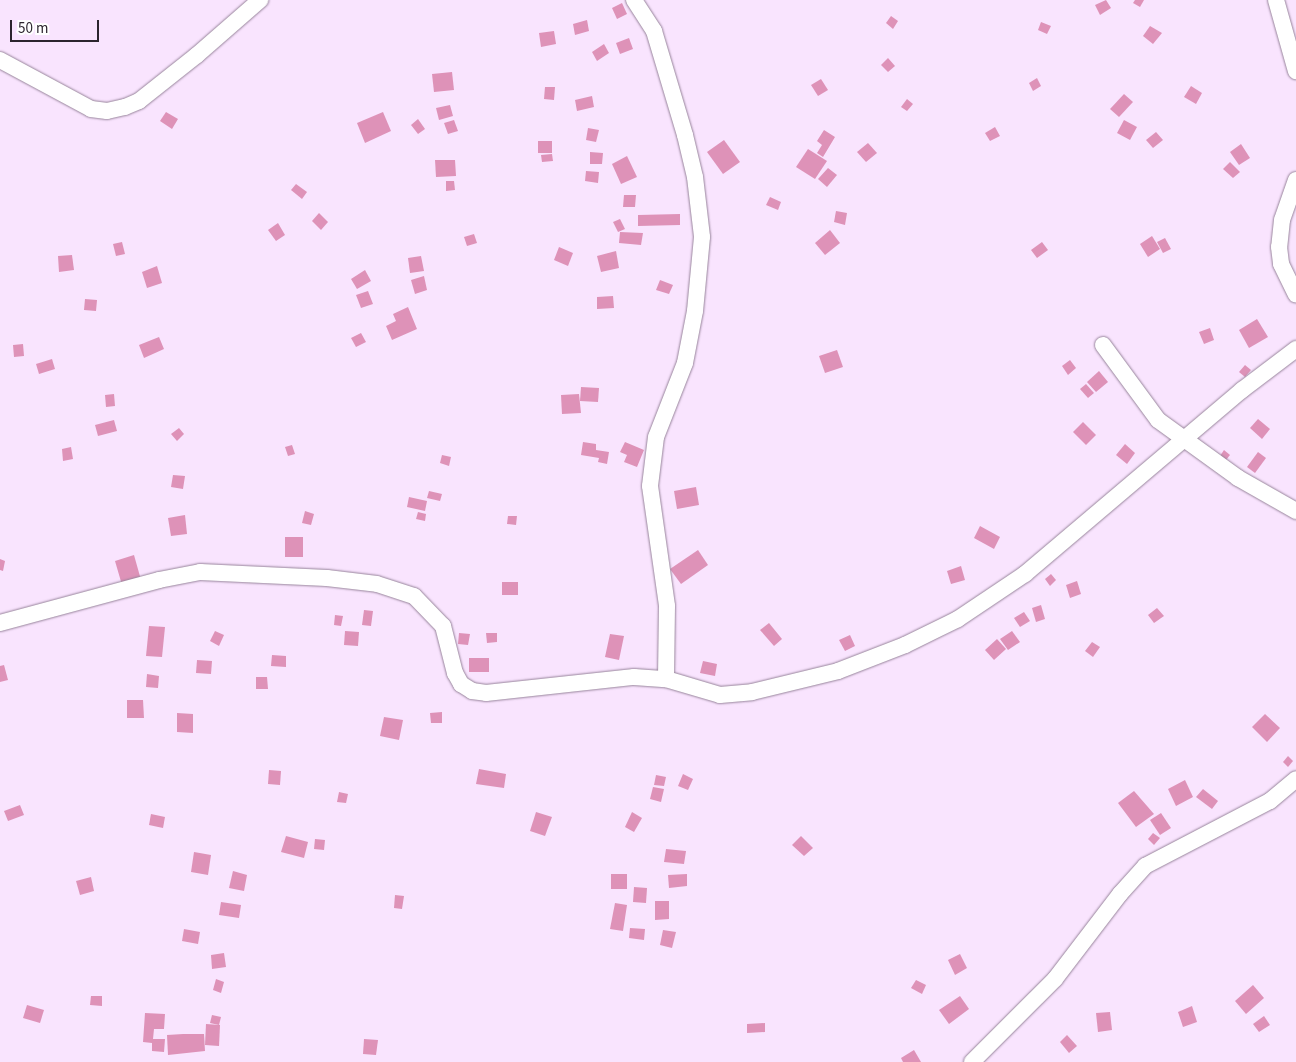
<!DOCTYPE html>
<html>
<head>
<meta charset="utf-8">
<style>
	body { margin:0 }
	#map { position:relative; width:1296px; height:1062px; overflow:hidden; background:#f9e4fe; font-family:"Source Sans 3",sans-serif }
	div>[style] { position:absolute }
	.building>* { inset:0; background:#de92b8 }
	.roads { filter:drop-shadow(0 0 1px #97849b) drop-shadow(0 0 1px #97849b) }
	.minor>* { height:16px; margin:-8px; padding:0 8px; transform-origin:8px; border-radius:8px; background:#fff }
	span { translate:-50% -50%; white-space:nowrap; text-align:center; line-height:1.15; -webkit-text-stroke:5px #fff; paint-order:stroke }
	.scale { position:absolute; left:10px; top:20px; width:89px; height:22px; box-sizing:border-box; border:2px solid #2c242e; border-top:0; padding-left:6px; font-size:15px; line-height:18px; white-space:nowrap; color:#2c242e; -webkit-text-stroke:4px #fff; paint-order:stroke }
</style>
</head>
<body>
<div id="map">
	<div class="building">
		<div style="clip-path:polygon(1106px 0,1111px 8px,1100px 15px,1095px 5px)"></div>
		<div style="clip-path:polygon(1135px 0,1144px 0,1140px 7px,1133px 3px)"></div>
		<div style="clip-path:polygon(622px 3px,627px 14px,617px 19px,612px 8px)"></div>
		<div style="clip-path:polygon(891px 16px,898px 21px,893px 29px,886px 23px)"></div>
		<div style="clip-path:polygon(587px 20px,589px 31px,575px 35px,573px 24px)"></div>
		<div style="clip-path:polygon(1041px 22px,1051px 26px,1047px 34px,1038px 30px)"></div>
		<div style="clip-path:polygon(1150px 26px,1162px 33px,1153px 44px,1143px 36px)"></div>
		<div style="clip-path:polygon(554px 31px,556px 44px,541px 47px,539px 33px)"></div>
		<div style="clip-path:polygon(629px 38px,633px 49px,620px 54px,616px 43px)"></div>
		<div style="clip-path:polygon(604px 44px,609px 53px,597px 61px,592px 52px)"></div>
		<div style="clip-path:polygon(888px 58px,895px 66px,888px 72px,881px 65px)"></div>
		<div style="clip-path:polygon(452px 72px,454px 90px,434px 92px,432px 74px)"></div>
		<div style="clip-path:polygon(1037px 78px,1041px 86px,1033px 91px,1029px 83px)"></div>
		<div style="clip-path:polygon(821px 79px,828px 90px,818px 96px,811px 85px)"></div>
		<div style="clip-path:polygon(1191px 86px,1202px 93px,1196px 104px,1184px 97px)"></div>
		<div style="clip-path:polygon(545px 87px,555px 87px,554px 100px,544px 99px)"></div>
		<div style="clip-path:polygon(1124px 94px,1133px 102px,1119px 117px,1110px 109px)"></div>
		<div style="clip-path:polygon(592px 96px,594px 107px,577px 111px,575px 100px)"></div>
		<div style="clip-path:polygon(907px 99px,913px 104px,907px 111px,901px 107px)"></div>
		<div style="clip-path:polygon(450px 105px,453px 116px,439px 120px,436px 108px)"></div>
		<div style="clip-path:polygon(166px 112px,178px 119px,172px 129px,160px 121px)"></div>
		<div style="clip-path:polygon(383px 112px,391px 131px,365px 143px,357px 123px)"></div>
		<div style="clip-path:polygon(418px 119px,425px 129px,418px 134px,411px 125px)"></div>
		<div style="clip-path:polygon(454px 120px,458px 131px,448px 134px,444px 123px)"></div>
		<div style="clip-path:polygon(1124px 120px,1137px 127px,1130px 140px,1117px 133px)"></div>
		<div style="clip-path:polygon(995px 127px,1000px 136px,990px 141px,985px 133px)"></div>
		<div style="clip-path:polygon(588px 128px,599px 130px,596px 142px,586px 140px)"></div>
		<div style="clip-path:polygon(824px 130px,835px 137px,823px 157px,817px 153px,822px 145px,817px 141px)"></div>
		<div style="clip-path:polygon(1156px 132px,1163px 140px,1153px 148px,1146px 140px)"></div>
		<div style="clip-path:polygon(724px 140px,740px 162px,723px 174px,707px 152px)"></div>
		<div style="clip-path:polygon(538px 141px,552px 141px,552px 153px,538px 153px)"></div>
		<div style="clip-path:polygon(868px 143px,877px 153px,866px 162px,857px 152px)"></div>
		<div style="clip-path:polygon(1241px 144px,1250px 158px,1239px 165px,1230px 152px)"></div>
		<div style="clip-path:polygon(808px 149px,827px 161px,815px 179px,796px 167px)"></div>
		<div style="clip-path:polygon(590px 152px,603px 153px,602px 164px,590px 164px)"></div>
		<div style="clip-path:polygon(552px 154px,553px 161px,542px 162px,541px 155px)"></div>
		<div style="clip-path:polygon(627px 156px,637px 177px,621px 184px,612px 164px)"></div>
		<div style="clip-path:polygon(435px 160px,455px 160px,456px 176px,436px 177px)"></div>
		<div style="clip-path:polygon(1230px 162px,1240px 172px,1233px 178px,1223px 169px)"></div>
		<div style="clip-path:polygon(828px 168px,837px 175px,827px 187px,818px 179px)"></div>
		<div style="clip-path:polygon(586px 171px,599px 172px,598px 183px,585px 181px)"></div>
		<div style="clip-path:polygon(446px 181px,454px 181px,455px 190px,446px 191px)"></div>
		<div style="clip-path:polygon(296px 184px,307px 192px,302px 199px,291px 190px)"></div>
		<div style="clip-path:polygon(624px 195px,636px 195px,635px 207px,623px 207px)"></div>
		<div style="clip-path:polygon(770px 197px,781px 202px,778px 210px,766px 205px)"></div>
		<div style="clip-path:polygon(836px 211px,847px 213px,845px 225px,834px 222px)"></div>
		<div style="clip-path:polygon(319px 213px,328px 222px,321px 230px,312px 221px)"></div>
		<div style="clip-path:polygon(680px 214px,680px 225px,638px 226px,638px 215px)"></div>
		<div style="clip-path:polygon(620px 219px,625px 229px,618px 232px,613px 222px)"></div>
		<div style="clip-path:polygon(278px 223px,285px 235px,276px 241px,268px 230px)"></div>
		<div style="clip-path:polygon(830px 230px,840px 243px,825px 255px,815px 243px)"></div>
		<div style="clip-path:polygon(620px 232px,643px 233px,641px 245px,619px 243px)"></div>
		<div style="clip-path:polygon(474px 234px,477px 243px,467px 246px,464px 237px)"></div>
		<div style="clip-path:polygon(1152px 236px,1160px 249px,1148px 257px,1140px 244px)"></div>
		<div style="clip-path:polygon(1165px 238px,1171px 249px,1163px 253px,1157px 242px)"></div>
		<div style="clip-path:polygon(122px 242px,125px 254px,116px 256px,113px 244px)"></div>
		<div style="clip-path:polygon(1042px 242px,1048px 250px,1037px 258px,1031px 250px)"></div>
		<div style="clip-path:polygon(559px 247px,573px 253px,568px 266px,554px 260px)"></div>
		<div style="clip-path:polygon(616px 251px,619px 268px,601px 272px,597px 256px)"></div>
		<div style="clip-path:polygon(72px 255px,74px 270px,59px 272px,58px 256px)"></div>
		<div style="clip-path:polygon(421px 256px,424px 271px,410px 273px,408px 258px)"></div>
		<div style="clip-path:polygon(157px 266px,162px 283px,147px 288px,142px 272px)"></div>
		<div style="clip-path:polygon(365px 270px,371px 281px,357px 289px,351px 279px)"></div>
		<div style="clip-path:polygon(424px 276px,427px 290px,415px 294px,411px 280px)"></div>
		<div style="clip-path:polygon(660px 280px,673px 285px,669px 294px,656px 290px)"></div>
		<div style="clip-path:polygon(368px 291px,373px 304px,361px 308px,356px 295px)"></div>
		<div style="clip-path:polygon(613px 296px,614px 308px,597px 309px,597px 297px)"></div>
		<div style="clip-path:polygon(85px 299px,97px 300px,96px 311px,84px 310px)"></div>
		<div style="clip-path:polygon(408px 307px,417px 329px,392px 340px,386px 326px,396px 321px,393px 314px)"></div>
		<div style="clip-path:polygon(1257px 319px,1268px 337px,1249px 348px,1239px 330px)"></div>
		<div style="clip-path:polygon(1210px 328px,1214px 340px,1204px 344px,1199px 332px)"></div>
		<div style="clip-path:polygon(361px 333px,366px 342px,356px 347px,351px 338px)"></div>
		<div style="clip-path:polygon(159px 337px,164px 349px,144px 358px,139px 345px)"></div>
		<div style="clip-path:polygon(23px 344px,24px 356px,14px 357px,13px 345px)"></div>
		<div style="clip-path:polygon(837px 350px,843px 367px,825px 373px,819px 356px)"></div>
		<div style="clip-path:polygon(52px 359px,55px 369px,39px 374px,36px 364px)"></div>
		<div style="clip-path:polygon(1070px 360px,1076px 368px,1068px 375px,1062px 366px)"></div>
		<div style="clip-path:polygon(1245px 365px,1251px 370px,1245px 377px,1239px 372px)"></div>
		<div style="clip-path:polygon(1099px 371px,1108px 382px,1096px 392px,1087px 382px)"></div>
		<div style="clip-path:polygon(1086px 384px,1094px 393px,1088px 398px,1080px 389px)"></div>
		<div style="clip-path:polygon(581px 387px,599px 388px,598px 402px,580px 401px)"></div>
		<div style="clip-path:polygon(114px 394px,115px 406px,106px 407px,105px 395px)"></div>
		<div style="clip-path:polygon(579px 394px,581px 413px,562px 414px,561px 395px)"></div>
		<div style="clip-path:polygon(1258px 419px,1270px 429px,1262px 439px,1250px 428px)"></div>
		<div style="clip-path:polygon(114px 420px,117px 431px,98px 436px,95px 425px)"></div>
		<div style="clip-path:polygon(1083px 422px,1096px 435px,1086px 445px,1073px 432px)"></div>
		<div style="clip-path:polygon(179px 428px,184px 434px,177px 441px,171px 434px)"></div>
		<div style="clip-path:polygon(583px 442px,596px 444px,596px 450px,609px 452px,607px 464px,598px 462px,599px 458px,581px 455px)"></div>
		<div style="clip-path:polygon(625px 442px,644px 450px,637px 467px,624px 462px,627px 455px,620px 452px)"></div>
		<div style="clip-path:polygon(1125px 444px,1135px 453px,1127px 464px,1116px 455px)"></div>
		<div style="clip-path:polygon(292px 445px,295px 454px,288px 456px,285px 447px)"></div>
		<div style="clip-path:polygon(71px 447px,73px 459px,63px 461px,62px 449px)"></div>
		<div style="clip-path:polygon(1224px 450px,1230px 455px,1226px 460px,1220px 456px)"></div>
		<div style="clip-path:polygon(1258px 452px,1266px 458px,1255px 473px,1247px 467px)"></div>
		<div style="clip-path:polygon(442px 455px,451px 457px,449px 466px,440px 463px)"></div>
		<div style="clip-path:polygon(173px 475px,185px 476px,183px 489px,171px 487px)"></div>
		<div style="clip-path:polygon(696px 487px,699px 505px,677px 509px,674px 491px)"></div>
		<div style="clip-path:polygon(429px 491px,442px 494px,440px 501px,427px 498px)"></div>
		<div style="clip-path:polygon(409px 497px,427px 501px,425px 511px,407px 507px)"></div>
		<div style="clip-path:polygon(305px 511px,314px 514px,311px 525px,302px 523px)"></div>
		<div style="clip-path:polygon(418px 512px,426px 514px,425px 521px,416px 519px)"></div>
		<div style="clip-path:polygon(185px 515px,187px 534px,171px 536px,168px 518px)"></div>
		<div style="clip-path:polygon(508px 516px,517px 516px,516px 525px,507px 524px)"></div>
		<div style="clip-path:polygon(980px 526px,1000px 537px,994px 549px,974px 538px)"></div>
		<div style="clip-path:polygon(285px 537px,303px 537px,303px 557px,285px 557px)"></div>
		<div style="clip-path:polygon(698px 550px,708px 565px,681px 584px,670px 569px)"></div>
		<div style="clip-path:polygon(134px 555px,141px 580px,122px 585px,115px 561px)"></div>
		<div style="clip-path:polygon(0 559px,5px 561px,3px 571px,0 570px)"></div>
		<div style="clip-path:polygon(961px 566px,965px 580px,951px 584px,947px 571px)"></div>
		<div style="clip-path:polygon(1051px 574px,1056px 580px,1050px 586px,1045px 579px)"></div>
		<div style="clip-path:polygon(1077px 581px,1081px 594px,1070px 598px,1066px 585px)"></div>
		<div style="clip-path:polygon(502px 582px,518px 582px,518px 595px,502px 595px)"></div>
		<div style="clip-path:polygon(1041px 605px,1045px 619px,1036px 622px,1032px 608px)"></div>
		<div style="clip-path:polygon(1157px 608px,1164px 616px,1154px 623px,1148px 615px)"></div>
		<div style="clip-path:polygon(364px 610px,373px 611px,371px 626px,362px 625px)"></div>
		<div style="clip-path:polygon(1024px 612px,1030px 621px,1020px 627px,1014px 618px)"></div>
		<div style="clip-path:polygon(335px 615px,343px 616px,341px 626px,334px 625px)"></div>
		<div style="clip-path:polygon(769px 623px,782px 639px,774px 646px,760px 630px)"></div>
		<div style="clip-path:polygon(149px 626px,165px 627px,162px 657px,146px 656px)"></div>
		<div style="clip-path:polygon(215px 631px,224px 635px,219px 646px,210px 641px)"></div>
		<div style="clip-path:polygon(345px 631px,359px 632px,358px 646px,344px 645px)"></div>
		<div style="clip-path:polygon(1012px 631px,1020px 642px,1008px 650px,1000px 639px)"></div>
		<div style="clip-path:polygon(459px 633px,470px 634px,468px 645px,458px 644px)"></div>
		<div style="clip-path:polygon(486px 633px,497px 633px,497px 642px,487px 643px)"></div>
		<div style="clip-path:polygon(610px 634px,624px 636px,619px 660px,605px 657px)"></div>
		<div style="clip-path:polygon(850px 635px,855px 646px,845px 651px,839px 640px)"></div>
		<div style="clip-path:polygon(997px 639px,1006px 649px,994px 660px,985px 650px)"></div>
		<div style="clip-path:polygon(1092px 642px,1100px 647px,1093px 657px,1085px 651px)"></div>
		<div style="clip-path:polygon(272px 655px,286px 656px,286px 667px,271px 666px)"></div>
		<div style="clip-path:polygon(469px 658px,489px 658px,489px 672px,469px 672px)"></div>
		<div style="clip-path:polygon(197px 660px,212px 661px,211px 674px,196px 673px)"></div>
		<div style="clip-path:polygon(703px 661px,717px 664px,715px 676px,700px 673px)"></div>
		<div style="clip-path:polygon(4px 665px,8px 680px,0 682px,0 666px)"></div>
		<div style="clip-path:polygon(147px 674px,159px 676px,158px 688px,146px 687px)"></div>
		<div style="clip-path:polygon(256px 677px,267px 677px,268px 689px,256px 689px)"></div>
		<div style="clip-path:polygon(127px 700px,143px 700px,144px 718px,127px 718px)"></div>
		<div style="clip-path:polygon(442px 712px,442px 723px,431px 723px,430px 713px)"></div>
		<div style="clip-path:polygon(177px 713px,193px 714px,193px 733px,177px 732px)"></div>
		<div style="clip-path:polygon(1265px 714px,1280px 728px,1267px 742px,1252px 727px)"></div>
		<div style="clip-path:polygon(384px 717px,403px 720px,399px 740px,380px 736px)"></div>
		<div style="clip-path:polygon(1288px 756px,1293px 761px,1288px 767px,1283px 762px)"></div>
		<div style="clip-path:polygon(479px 769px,506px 774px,504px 788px,476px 784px)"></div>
		<div style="clip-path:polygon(269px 770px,281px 771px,280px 785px,268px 784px)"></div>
		<div style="clip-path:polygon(683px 774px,693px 779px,688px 790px,678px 786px)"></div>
		<div style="clip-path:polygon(656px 775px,666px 777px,664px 786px,654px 785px)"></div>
		<div style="clip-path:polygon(1185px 780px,1193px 797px,1176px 806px,1168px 789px)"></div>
		<div style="clip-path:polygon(653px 787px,664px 789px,661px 802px,650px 799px)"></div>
		<div style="clip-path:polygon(1203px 789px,1218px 801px,1212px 809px,1196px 797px)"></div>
		<div style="clip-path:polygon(1134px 791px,1154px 814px,1136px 827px,1118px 803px)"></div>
		<div style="clip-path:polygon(339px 792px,348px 794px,346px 803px,337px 802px)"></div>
		<div style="clip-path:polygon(20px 805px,24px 815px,8px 821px,4px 811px)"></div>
		<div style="clip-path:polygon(536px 812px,552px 817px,545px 836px,530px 831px)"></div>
		<div style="clip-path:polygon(632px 812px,642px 818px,634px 832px,625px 827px)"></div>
		<div style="clip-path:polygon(1161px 813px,1171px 828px,1160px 835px,1150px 820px)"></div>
		<div style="clip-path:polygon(151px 814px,165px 817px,163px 828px,149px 825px)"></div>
		<div style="clip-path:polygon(1153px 833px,1160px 838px,1154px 845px,1148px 839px)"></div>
		<div style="clip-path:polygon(286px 836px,308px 842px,304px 858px,281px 852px)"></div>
		<div style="clip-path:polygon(801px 836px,813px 848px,804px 856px,792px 845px)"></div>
		<div style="clip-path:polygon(315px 839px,325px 840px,324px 850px,314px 849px)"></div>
		<div style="clip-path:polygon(666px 849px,686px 851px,684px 864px,664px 862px)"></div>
		<div style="clip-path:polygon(194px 852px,211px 855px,208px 875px,191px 872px)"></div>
		<div style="clip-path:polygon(233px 871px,247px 875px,244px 891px,229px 888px)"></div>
		<div style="clip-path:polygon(611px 874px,627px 874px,627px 889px,611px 889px)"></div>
		<div style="clip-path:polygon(687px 874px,687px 886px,669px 888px,668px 875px)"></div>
		<div style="clip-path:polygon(91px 877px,94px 891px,80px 895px,76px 881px)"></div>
		<div style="clip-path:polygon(634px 887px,647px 888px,646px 903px,633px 902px)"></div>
		<div style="clip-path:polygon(395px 895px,404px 896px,402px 909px,394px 908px)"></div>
		<div style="clip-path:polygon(655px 901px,669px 901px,669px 919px,655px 920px)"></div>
		<div style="clip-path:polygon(221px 902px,241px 905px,239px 918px,219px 915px)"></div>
		<div style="clip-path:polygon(615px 903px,627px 905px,623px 931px,610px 929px)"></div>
		<div style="clip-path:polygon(630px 928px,645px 929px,644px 940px,629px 938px)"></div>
		<div style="clip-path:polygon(184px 929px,200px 932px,198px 944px,182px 941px)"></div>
		<div style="clip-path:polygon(663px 930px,676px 932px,672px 948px,660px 945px)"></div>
		<div style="clip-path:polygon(224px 953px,226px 967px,212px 969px,211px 955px)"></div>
		<div style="clip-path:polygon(960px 954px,967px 968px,955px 975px,948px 960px)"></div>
		<div style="clip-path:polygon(216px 979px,224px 982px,221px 993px,213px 990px)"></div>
		<div style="clip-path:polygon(916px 980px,926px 985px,922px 994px,911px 988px)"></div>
		<div style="clip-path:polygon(1253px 985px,1264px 998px,1246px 1014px,1235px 1001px)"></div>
		<div style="clip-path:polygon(91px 996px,102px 996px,102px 1006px,90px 1005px)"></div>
		<div style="clip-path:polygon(960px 996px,969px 1009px,949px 1024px,939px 1010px)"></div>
		<div style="clip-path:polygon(27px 1005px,44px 1010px,40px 1023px,23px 1018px)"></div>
		<div style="clip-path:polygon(1192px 1006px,1197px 1022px,1183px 1027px,1178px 1012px)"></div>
		<div style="clip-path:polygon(1110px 1012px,1112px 1030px,1098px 1032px,1096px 1013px)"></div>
		<div style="clip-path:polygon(145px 1013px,165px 1014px,164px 1029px,154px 1029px,153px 1039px,165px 1039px,164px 1052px,152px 1051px,152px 1043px,143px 1042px)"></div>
		<div style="clip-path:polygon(212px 1015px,221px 1017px,219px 1025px,210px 1023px)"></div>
		<div style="clip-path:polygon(1264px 1016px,1270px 1025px,1259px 1032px,1253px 1024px)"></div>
		<div style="clip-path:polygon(765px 1023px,765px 1032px,747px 1033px,747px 1024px)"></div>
		<div style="clip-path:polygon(206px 1024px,220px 1025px,219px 1046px,205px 1045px)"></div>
		<div style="clip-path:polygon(183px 1034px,204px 1034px,205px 1051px,168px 1055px,167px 1035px)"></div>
		<div style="clip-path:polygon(1067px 1035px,1077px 1046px,1069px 1053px,1060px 1042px)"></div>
		<div style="clip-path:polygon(364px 1039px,378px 1040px,376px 1055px,363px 1054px)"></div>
		<div style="clip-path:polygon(914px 1050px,921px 1062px,903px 1062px,901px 1058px)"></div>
	</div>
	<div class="roads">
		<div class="minor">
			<div style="left:634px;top:0;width:37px;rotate:57deg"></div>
			<div style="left:654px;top:31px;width:109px;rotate:73.4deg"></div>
			<div style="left:685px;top:135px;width:43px;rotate:76.6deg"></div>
			<div style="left:695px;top:177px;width:60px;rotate:83.3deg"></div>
			<div style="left:702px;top:237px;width:74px;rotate:95.4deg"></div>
			<div style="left:695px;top:311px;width:53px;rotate:100.9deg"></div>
			<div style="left:685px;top:363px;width:79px;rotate:111.4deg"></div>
			<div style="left:656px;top:437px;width:49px;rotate:97deg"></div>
			<div style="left:650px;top:486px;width:121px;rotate:81.9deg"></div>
			<div style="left:667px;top:606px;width:73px;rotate:90.8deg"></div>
			<div style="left:1276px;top:0;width:74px;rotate:74.3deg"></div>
			<div style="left:0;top:60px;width:103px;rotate:28.3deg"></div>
			<div style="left:91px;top:109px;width:16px;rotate:7deg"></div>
			<div style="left:107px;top:111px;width:18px;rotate:-13deg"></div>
			<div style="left:125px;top:107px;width:15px;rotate:-23deg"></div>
			<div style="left:139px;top:101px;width:74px;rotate:-38.4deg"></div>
			<div style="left:197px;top:55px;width:84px;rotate:-41.1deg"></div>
			<div style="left:1296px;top:180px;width:42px;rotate:109.3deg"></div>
			<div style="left:1282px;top:220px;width:27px;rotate:96deg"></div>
			<div style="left:1279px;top:247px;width:17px;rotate:83deg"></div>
			<div style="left:1281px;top:264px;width:34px;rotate:64deg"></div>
			<div style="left:1103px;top:345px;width:93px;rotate:53.7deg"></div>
			<div style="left:1158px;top:420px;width:99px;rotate:35.9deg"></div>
			<div style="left:1238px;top:478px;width:67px;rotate:29.6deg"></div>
			<div style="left:0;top:623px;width:165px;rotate:-15.1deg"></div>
			<div style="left:159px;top:580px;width:42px;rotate:-11deg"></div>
			<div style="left:200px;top:572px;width:127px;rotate:2.7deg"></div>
			<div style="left:327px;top:578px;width:50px;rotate:6.8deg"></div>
			<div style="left:377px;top:584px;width:39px;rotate:18deg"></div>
			<div style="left:414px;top:596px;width:42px;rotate:46deg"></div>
			<div style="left:443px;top:626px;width:49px;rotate:75.7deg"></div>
			<div style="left:455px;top:673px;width:13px;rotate:61deg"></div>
			<div style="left:461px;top:684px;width:13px;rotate:32deg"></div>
			<div style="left:472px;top:691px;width:14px;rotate:8deg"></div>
			<div style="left:486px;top:693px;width:149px;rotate:-6.2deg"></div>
			<div style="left:634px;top:677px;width:32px;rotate:4deg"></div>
			<div style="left:666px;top:679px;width:56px;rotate:16.5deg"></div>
			<div style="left:720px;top:695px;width:32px;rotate:-5deg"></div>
			<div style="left:752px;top:692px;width:89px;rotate:-13.7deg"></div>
			<div style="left:838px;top:671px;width:72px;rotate:-21.2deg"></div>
			<div style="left:905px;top:645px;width:59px;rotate:-26.1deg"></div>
			<div style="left:958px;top:619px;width:81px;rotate:-33.9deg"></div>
			<div style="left:1025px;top:574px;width:285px;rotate:-40.3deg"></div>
			<div style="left:1242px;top:390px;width:68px;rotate:-37.2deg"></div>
			<div style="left:972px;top:1062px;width:117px;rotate:-45deg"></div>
			<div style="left:1055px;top:979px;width:107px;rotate:-52.6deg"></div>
			<div style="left:1120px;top:894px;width:38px;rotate:-48deg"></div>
			<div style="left:1145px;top:866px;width:141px;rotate:-27.5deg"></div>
			<div style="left:1270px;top:801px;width:34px;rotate:-40deg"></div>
		</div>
	</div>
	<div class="scale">50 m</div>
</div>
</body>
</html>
